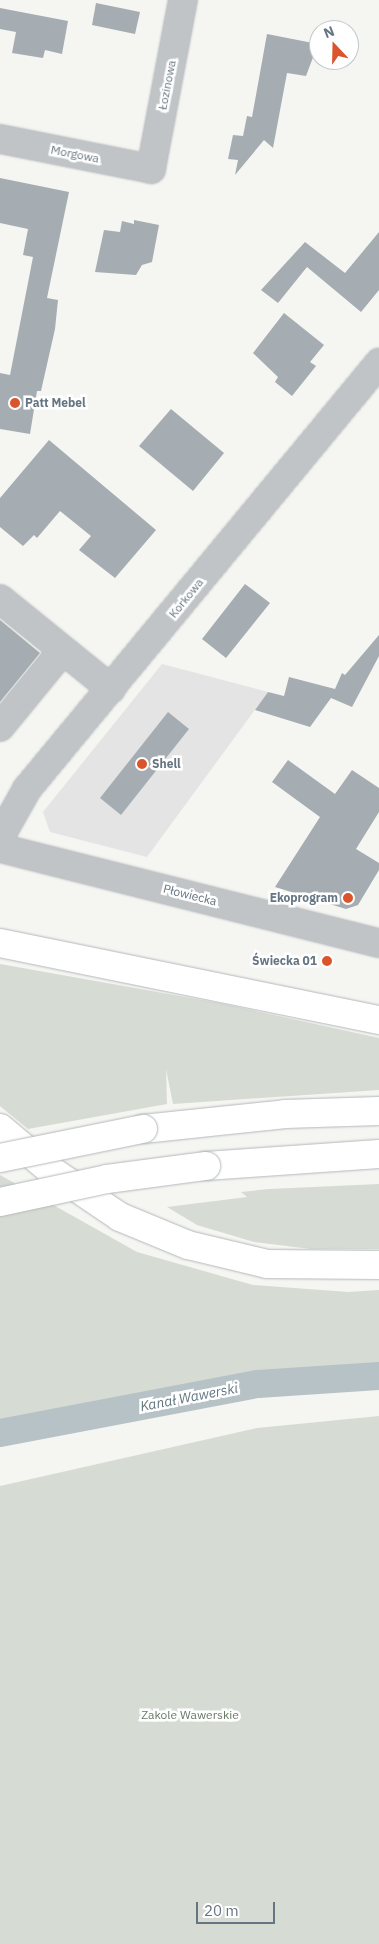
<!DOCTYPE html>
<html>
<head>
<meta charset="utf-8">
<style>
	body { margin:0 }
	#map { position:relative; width:379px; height:1944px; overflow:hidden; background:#f5f5f2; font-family:"IBM Plex Sans",sans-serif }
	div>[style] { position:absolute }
	.built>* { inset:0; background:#e3e4e3 }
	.green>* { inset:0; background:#d6dcd3 }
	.canal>* { height:28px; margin:-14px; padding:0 14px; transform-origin:14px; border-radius:14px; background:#b7c2c6 }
	.building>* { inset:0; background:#a5adb2 }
	.roads { filter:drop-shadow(0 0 1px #b3b8bb) drop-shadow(0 0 1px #b3b8bb) }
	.minor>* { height:28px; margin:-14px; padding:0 14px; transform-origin:14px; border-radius:14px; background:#c0c4c7 }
	.major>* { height:28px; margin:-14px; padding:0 14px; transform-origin:14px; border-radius:14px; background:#fff }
	.bridges { filter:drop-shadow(0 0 1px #b3b8bb) drop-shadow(0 0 1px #b3b8bb) }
	.major-bridge>* { height:28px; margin:-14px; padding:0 14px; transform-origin:14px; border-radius:14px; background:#fff }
	.dots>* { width:14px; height:14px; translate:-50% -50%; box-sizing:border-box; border:2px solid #fff; border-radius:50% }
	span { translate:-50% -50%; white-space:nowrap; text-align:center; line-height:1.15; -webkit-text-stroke:5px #fff; paint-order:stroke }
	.street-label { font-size:12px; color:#657581 }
	.poi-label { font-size:12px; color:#657581; font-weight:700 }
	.left { translate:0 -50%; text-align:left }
	.right { translate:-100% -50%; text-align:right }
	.park-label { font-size:12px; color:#687964 }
	.water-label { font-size:14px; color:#61777f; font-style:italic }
	.north { position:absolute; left:309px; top:20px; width:50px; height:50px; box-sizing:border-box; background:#fff; border:1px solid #c1c8cd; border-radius:50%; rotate:339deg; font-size:14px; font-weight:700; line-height:20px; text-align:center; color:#657581 }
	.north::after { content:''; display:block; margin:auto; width:18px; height:22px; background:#da552c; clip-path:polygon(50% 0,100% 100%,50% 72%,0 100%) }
	.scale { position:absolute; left:196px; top:1902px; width:79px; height:22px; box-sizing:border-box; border:2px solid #657581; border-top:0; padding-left:6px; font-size:15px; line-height:18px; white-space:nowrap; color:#657581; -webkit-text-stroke:4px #fff; paint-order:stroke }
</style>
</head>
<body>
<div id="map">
	<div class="built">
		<div style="clip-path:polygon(162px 664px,268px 692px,147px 857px,50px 832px,43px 812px)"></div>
	</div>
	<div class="green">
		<div style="clip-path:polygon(0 964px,219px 1003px,379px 1038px,379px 1090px,173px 1104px,166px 1069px,167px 1104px,28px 1129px,0 1106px)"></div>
		<div style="clip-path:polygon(0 1175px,137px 1252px,253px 1285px,348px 1292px,379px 1290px,379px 1372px,315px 1371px,0 1420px)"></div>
		<div style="clip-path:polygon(379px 1184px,379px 1249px,311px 1249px,254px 1242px,197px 1225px,167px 1207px,247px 1197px,241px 1192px,269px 1189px)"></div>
		<div style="clip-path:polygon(379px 1416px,379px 1944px,0 1944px,0 1486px,257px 1428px)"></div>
	</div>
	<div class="canal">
		<div style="left:0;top:1433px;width:263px;rotate:-10.8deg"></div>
		<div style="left:258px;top:1384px;width:121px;rotate:-3.8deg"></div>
	</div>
	<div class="building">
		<div style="clip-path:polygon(96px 3px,140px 12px,135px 34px,92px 25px)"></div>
		<div style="clip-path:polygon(0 8px,68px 21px,62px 54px,45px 50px,43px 58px,12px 53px,16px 32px,0 29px)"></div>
		<div style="clip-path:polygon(267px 34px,318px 44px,306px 76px,287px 73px,273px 148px,264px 140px,235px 175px,238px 160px,228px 159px,233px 135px,243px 136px,247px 116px,252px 117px)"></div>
		<div style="clip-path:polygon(0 178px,69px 192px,47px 298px,58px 300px,55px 329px,41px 391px,37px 391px,30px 434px,0 429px,0 373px,10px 375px,33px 257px,23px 255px,28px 229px,0 223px)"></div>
		<div style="clip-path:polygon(134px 220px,159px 225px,152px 262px,142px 265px,136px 275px,95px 272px,104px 230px,120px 232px,122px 221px,134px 224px)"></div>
		<div style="clip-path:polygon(379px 232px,379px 290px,361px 312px,307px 267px,278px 303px,261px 290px,305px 242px,345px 273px)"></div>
		<div style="clip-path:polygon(284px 313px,324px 345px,310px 362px,316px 366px,292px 396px,275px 382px,278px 377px,253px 353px)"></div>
		<div style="clip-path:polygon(171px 409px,224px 453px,193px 491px,139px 446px)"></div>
		<div style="clip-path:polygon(49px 440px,156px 530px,115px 578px,79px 550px,91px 536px,60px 511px,37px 538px,34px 535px,23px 546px,0 527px,0 498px)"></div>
		<div style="clip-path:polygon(245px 584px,270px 603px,226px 658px,202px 639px)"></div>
		<div style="clip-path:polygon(0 620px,40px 653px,0 702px)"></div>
		<div style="clip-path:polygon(379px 635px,379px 656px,352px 707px,331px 698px,310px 727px,255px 710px,268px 692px,284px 696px,289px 677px,335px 689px,342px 673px,345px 675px)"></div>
		<div style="clip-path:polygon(168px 712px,189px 729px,121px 815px,100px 798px)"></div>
		<div style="clip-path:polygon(288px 760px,335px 794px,352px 770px,379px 788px,379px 812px,356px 849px,379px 863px,379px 870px,358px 905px,346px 909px,275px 887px,320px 817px,272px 782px)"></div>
	</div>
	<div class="roads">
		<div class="minor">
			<div style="left:0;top:139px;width:154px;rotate:11.2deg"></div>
			<div style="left:151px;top:169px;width:172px;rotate:-79.3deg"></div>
			<div style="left:0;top:599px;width:143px;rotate:39deg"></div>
			<div style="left:0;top:727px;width:99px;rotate:-50.7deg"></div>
			<div style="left:0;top:837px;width:55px;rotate:-60.6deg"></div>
			<div style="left:27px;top:789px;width:553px;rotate:-50.43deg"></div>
			<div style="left:0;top:848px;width:391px;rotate:14.1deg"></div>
		</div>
		<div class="major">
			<div style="left:0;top:943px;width:387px;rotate:11.5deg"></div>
			<div style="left:0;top:1128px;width:64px;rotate:39.9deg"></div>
			<div style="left:49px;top:1169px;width:86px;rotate:34.1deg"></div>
			<div style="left:120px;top:1217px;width:74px;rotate:22.4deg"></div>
			<div style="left:188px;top:1245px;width:81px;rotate:13.5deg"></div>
			<div style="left:267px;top:1264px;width:112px;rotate:0.5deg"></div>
			<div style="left:143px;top:1129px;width:143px;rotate:-6deg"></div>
			<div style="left:285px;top:1114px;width:94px;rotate:-1.8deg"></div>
			<div style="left:206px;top:1166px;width:173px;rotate:-4deg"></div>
		</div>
	</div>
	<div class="bridges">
		<div class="major-bridge">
			<div style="left:0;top:1158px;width:146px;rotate:-11.5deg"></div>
			<div style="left:0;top:1202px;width:109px;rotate:-12.1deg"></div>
			<div style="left:107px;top:1179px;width:100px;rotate:-7.5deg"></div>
		</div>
	</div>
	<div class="dots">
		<div style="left:15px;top:403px;background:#da552c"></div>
		<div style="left:142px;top:764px;background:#da552c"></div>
		<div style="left:348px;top:898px;background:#da552c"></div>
		<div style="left:327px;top:961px;background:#da552c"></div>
	</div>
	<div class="street-label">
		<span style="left:167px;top:85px;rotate:-79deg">Łozinowa</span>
		<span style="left:75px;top:154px;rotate:11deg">Morgowa</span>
		<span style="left:186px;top:598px;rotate:-51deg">Korkowa</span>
		<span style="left:190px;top:895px;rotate:14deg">Płowiecka</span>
	</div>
	<div class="poi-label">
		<span class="left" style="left:25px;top:403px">Patt Mebel</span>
		<span class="left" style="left:152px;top:764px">Shell</span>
		<span class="right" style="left:338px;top:898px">Ekoprogram</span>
		<span class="right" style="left:317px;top:961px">Świecka 01</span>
	</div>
	<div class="park-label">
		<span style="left:190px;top:1715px">Zakole Wawerskie</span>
	</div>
	<div class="water-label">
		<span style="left:189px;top:1397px;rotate:-11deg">Kanał Wawerski</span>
	</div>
	<div class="north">N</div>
	<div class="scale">20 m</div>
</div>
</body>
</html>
